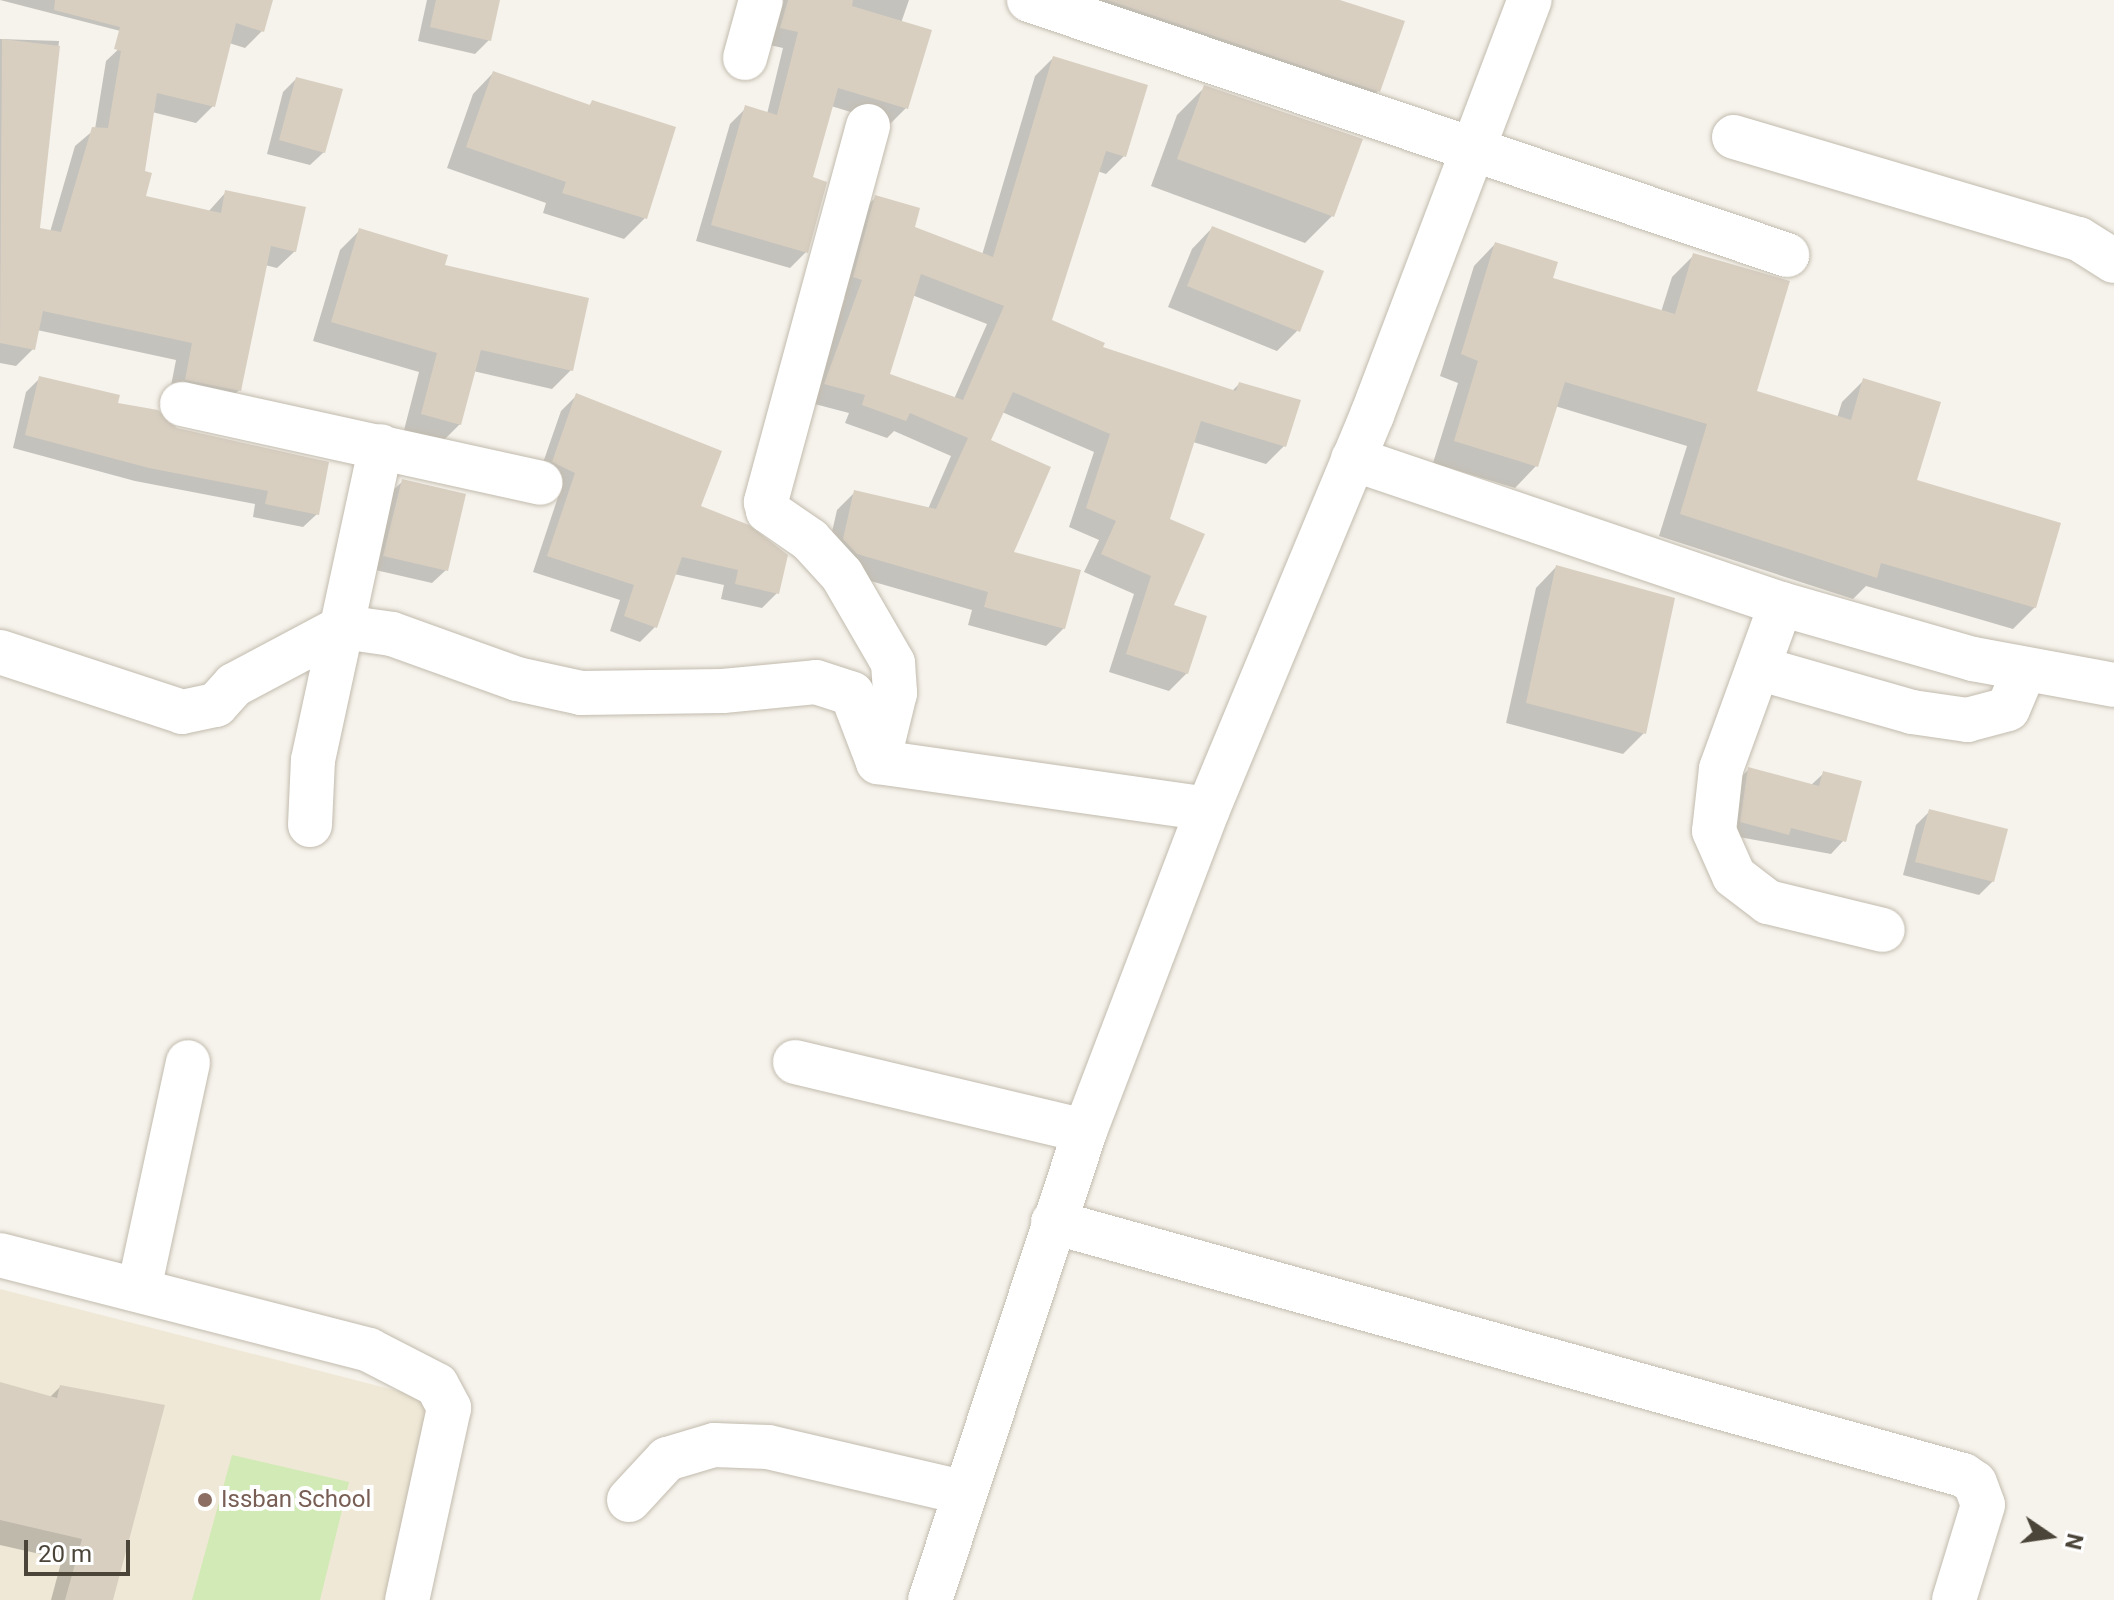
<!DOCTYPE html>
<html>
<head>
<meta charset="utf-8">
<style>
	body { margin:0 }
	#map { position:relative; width:2114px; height:1600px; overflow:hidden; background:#f6f3ec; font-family:Roboto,sans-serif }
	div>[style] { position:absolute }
	.education>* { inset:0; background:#efe8d6 }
	.green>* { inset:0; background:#d2eab5 }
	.shadow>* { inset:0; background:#0003 }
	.building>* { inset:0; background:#d8cfc1 }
	.roads { filter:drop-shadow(0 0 2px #c2bbae) drop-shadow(0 0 2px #c2bbae) }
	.minor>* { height:44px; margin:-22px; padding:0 22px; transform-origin:22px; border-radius:22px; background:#fff }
	.dots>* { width:22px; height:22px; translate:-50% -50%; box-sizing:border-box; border:4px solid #fff; border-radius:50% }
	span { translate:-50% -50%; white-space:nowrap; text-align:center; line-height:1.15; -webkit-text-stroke:8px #fff; paint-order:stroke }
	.education-label { font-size:24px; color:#785e54 }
	.left { translate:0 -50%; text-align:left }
	.north { position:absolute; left:2010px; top:1496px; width:80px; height:80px; -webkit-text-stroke:6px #fff; paint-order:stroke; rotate:103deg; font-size:22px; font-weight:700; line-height:32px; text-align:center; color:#4b4439 }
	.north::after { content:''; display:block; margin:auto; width:28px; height:36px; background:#4b4439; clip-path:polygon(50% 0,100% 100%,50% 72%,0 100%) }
	.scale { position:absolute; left:24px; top:1540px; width:106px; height:36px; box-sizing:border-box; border:4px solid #4b4439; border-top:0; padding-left:10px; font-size:24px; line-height:28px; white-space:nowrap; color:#4b4439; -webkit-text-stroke:6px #fff; paint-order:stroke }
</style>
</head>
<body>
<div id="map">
	<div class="education">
		<div style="clip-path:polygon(0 1289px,433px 1400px,387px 1600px,0 1600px)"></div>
	</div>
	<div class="green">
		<div style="clip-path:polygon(232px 1455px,349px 1482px,320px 1600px,192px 1600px)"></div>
	</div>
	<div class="shadow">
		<div style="clip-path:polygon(0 0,271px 0,262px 31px,245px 48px,229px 43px,213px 106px,196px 123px,152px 112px,143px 172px,144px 198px,208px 212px,226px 192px,295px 251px,277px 268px,265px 265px,239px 390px,222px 408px,169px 396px,176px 360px,37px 330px,33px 349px,16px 366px,0 363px,0 39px,59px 41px,37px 230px,50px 232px,75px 146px,95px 129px,106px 61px,124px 44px,167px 43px)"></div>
		<div style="clip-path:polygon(427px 0,498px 0,489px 40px,475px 54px,418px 41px)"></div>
		<div style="clip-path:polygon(774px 0,909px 0,901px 23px,906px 108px,890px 124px,831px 106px,810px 179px,806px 252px,790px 268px,696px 241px,730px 124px,746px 108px,767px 114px,783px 48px,765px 44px)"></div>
		<div style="clip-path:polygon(1067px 0,1329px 0,1378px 91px,1361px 108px)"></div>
		<div style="clip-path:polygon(evenodd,1053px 58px,1124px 156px,1106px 174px,1097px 171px,1049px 321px,1101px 348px,1232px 391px,1239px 384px,1284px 446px,1266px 464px,1193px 442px,1167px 520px,1172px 606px,1187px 673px,1169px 691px,1109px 672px,1134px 594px,1084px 572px,1099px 540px,1069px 527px,1094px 452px,1002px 412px,988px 442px,1011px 554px,1064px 628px,1046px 646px,968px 625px,972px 610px,839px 572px,826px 558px,837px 510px,855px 492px,928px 509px,951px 456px,894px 431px,887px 438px,845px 423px,849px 413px,807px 402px,845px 298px,836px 295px,858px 215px,876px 197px,913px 228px,982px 255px,1035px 76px,1053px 58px,912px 295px,987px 324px,954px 399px,887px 375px,912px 295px)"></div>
		<div style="clip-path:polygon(493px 73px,588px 107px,592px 102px,645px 218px,624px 239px,543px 213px,546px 203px,447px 168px,473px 94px)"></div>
		<div style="clip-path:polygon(296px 79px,324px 152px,310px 165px,267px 154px,283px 92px)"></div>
		<div style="clip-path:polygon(1204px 88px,1332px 216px,1305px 243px,1151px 186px,1177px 115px)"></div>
		<div style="clip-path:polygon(1212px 228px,1298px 330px,1277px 351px,1168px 307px,1192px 249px)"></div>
		<div style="clip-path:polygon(359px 231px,442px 267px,571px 370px,552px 389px,473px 371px,460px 424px,440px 444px,403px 434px,419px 372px,313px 341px,340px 250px)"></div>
		<div style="clip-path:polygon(1495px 244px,1550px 280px,1661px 312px,1672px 277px,1694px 255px,1754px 392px,1837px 418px,1842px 402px,1864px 380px,1915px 482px,2035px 607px,2013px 629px,1866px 586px,1853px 599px,1659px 536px,1687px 446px,1555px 406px,1536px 466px,1515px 488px,1433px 463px,1458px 383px,1440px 376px,1474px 266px)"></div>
		<div style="clip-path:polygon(40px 378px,176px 430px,317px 514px,303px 527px,253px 517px,255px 504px,135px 481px,13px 448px,26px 392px)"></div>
		<div style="clip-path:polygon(577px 395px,698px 507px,777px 593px,762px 608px,721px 599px,724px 585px,674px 574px,656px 626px,640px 642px,610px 631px,620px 600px,533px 572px,561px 488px,538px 477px,561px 411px)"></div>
		<div style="clip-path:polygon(403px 481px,446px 570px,432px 583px,371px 569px,389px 494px)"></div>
		<div style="clip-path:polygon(1556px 567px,1644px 733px,1623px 754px,1506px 723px,1536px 588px)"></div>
		<div style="clip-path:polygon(1749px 769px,1810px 786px,1824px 773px,1844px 840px,1831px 854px,1728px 835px,1736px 782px)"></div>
		<div style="clip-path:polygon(1930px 811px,1993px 881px,1979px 895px,1903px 875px,1916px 825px)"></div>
		<div style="clip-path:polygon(0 1384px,49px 1398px,60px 1387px,111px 1600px,51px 1600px,62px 1559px,0 1545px)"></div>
	</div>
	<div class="building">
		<div style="clip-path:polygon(55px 0,273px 0,264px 32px,236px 23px,215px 107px,157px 93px,145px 171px,152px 173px,146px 196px,221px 213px,225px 190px,306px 207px,296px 252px,271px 246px,241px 391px,185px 380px,192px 343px,43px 311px,35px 350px,0 343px,2px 39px,60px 46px,40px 228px,61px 232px,92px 127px,108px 128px,121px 51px,114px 49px,120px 27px,54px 10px)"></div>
		<div style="clip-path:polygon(436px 0,500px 0,491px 41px,430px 27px)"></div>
		<div style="clip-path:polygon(788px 0,853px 0,852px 6px,932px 30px,908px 109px,838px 88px,813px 177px,827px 182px,808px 253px,711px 225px,745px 105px,777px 115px,798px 32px,780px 28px)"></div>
		<div style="clip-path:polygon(1107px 0,1340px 0,1405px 21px,1380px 92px)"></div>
		<div style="clip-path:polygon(evenodd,1053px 56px,1148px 85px,1126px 157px,1106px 151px,1052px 320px,1105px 343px,1103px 347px,1236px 391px,1239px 382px,1301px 400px,1286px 447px,1201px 421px,1170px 519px,1205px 534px,1174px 605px,1207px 616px,1188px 674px,1126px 654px,1151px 576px,1101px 554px,1116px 521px,1086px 508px,1110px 434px,1013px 392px,991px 440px,1051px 467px,1014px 552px,1081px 570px,1065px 629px,984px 607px,988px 592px,857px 554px,843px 539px,854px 490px,936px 509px,968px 438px,910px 413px,906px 421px,862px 405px,865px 395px,824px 384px,862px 280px,853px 277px,875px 195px,920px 208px,915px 227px,993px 257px,1053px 56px,921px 274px,1004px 306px,963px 400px,890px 374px,921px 274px)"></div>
		<div style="clip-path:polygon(493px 71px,590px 105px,592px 100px,676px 127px,647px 219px,562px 193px,566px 182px,466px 147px)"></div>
		<div style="clip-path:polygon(296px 77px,343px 89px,325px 153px,279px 140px)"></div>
		<div style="clip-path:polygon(1204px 85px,1363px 139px,1334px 217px,1177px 159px)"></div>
		<div style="clip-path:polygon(1212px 226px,1324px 271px,1300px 332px,1187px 286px)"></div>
		<div style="clip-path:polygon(359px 228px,448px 255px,445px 265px,589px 298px,573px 371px,481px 350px,461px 425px,421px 414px,437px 353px,331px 322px)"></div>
		<div style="clip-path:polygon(1495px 242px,1558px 262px,1553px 278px,1675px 314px,1693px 253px,1790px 281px,1757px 391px,1851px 420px,1863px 378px,1941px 402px,1917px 480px,2061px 523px,2036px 608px,1881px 563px,1877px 578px,1680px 514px,1707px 424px,1565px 382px,1538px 467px,1454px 441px,1478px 361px,1461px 354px)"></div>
		<div style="clip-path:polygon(39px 376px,120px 395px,118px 403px,158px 410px,177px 428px,329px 462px,319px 515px,265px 504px,268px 491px,149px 468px,25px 435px)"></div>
		<div style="clip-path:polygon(576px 393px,722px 451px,701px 506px,749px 525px,788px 555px,779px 594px,735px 584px,738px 570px,682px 557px,657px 628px,624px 616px,634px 585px,547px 556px,575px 473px,552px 462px)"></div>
		<div style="clip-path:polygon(402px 479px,466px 494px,448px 571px,383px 556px)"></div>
		<div style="clip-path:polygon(1556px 565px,1675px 598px,1646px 734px,1526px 703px)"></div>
		<div style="clip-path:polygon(1748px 767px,1819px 786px,1823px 771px,1862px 781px,1846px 842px,1791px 828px,1789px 835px,1740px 822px)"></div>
		<div style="clip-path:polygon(1929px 809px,2008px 829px,1994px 882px,1915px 862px)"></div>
		<div style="clip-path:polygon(0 1382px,57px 1398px,60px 1385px,165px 1405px,113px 1600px,65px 1600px,82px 1539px,0 1520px)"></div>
	</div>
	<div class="roads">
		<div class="minor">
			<div style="left:1029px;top:0;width:800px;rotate:18.59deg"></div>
			<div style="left:745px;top:58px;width:60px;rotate:-74.6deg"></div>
			<div style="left:868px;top:126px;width:390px;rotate:105.2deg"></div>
			<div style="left:766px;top:502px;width:9px;rotate:77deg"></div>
			<div style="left:768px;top:511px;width:51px;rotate:34.6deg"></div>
			<div style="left:810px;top:540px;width:47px;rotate:47.6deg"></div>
			<div style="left:842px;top:575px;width:102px;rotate:59.9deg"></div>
			<div style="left:893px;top:663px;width:30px;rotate:86deg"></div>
			<div style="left:895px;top:693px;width:71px;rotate:103.8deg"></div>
			<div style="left:1734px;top:137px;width:360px;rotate:16.5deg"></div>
			<div style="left:2079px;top:239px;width:41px;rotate:32.2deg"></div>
			<div style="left:182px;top:404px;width:367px;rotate:12.4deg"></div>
			<div style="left:1353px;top:459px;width:452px;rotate:18.7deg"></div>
			<div style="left:1781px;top:604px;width:200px;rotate:16deg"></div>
			<div style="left:1973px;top:659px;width:143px;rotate:10.4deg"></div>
			<div style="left:1781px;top:604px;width:176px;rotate:110deg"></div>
			<div style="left:1721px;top:769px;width:62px;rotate:96.4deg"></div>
			<div style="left:1714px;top:831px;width:49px;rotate:66deg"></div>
			<div style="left:1734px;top:876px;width:43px;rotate:37.4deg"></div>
			<div style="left:1768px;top:902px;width:118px;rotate:13.7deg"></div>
			<div style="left:0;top:652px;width:192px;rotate:18.2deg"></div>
			<div style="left:182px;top:712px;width:35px;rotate:-12deg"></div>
			<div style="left:216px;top:705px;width:27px;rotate:-48deg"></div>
			<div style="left:234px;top:685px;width:123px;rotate:-28deg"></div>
			<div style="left:343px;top:627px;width:49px;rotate:8.1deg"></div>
			<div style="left:392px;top:634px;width:133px;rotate:19.8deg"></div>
			<div style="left:517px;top:679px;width:66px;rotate:12.3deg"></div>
			<div style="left:581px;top:693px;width:142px;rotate:-0.8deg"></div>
			<div style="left:723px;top:691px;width:93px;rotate:-5.5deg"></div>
			<div style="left:816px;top:682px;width:38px;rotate:18deg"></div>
			<div style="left:852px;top:694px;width:73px;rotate:69.1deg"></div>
			<div style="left:878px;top:762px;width:333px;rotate:8.1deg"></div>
			<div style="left:1758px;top:668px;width:160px;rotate:15.9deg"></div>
			<div style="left:1912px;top:712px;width:56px;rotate:8.3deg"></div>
			<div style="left:1967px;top:720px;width:42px;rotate:-15deg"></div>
			<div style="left:2008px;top:709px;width:41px;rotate:-67.2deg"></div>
			<div style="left:310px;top:825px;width:65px;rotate:-87.4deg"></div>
			<div style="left:313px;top:760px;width:321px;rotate:-77.8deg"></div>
			<div style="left:795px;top:1062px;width:298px;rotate:13.4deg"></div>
			<div style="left:1053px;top:1222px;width:945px;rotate:15.54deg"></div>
			<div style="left:1963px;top:1475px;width:14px;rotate:34deg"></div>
			<div style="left:1975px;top:1483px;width:23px;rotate:70deg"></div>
			<div style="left:1983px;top:1505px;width:99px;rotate:107deg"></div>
			<div style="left:0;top:1255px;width:381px;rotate:14.4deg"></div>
			<div style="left:369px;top:1350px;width:76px;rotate:27.2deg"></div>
			<div style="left:437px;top:1385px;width:26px;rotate:62deg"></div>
			<div style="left:449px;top:1408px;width:197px;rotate:102.3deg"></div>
			<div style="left:139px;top:1289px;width:232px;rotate:-77.8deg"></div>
			<div style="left:629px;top:1500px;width:56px;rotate:-47.2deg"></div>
			<div style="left:667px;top:1459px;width:49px;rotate:-16.6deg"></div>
			<div style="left:714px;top:1445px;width:54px;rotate:2.1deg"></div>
			<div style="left:768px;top:1447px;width:202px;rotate:13.1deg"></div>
			<div style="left:930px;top:1600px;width:494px;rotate:-71.7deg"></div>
			<div style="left:1085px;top:1131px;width:345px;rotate:-69.1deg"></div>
			<div style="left:1208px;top:809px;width:427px;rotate:-67.4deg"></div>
			<div style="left:1372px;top:415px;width:444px;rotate:-69.2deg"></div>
		</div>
	</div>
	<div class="dots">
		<div style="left:205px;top:1500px;background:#8d6e63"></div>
	</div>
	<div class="education-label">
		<span class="left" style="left:221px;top:1500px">Issban School</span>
	</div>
	<div class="north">N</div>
	<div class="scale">20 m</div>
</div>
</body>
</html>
